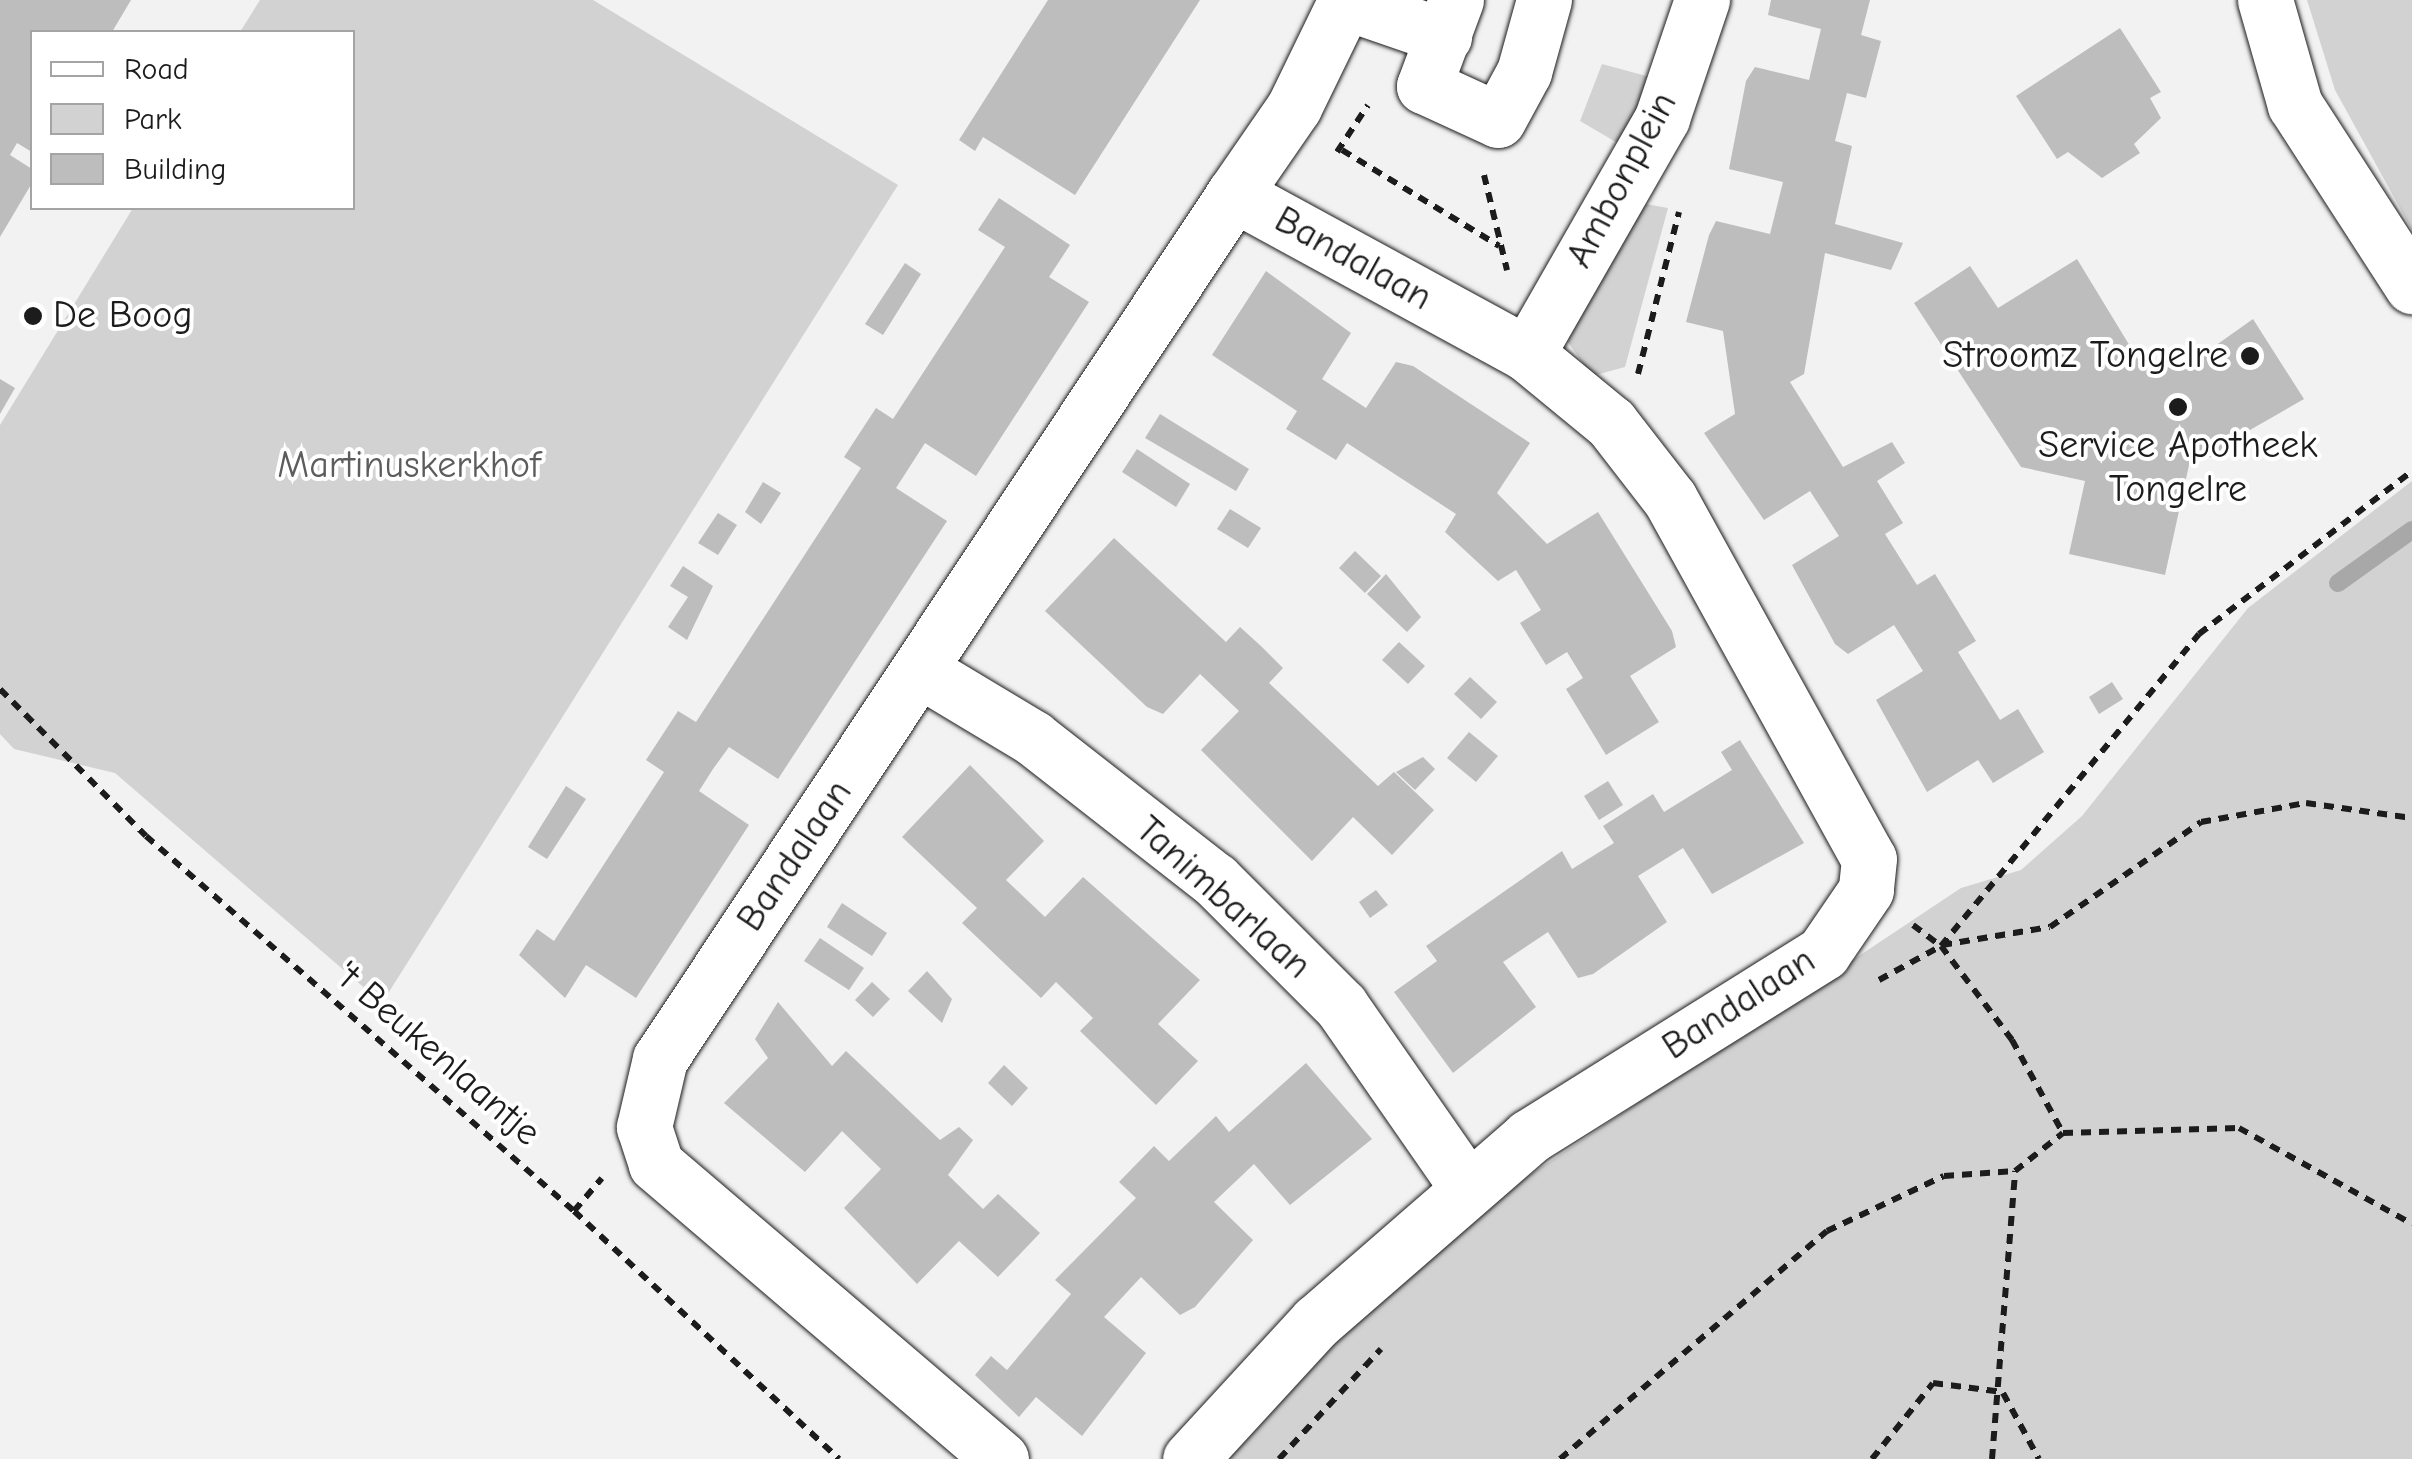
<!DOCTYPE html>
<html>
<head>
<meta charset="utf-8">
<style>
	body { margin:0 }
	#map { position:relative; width:2412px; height:1459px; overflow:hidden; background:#f2f2f2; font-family:"Comic Neue",sans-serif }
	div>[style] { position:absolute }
	.green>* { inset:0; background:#d2d2d2 }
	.stream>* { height:18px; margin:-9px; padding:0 9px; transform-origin:9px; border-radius:9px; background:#a8a8a8 }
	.building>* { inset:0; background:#bdbdbd }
	.path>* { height:6px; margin-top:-3px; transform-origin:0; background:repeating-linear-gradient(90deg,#1c1c1c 0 10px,transparent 0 18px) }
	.roads { filter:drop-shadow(0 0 2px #1c1c1c) drop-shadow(0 0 2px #1c1c1c) }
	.minor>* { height:55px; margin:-27.5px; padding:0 27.5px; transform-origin:27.5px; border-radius:27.5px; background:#fff }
	.dots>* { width:28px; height:28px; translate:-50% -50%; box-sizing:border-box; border:5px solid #fff; border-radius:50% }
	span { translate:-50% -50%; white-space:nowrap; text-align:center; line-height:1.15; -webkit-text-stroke:8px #fff; paint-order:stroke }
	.street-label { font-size:38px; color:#1c1c1c }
	.poi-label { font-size:38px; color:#1c1c1c }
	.left { translate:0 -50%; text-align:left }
	.right { translate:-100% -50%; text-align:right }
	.park-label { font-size:38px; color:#5c5c5c }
	.legend { position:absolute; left:30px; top:30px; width:325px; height:180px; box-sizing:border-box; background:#fff; border:2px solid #a4a4a4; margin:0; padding:12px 18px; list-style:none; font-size:30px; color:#1c1c1c }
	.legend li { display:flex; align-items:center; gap:20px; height:50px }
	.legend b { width:50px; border:2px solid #a4a4a4 }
</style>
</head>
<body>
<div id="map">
	<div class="green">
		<div style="clip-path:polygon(260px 0,593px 0,898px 185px,382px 1003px,115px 773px,14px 749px,0 734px,0 425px,133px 208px,352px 208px,352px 32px,240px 32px)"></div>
		<div style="clip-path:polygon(2307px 0,2412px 0,2412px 230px,2335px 90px)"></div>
		<div style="clip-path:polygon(1602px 64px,1650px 77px,1621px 145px,1580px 121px)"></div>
		<div style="clip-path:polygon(1640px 203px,1668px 208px,1625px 367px,1592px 376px,1565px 338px)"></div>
		<div style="clip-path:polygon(2412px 481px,2412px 1459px,1214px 1459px,1310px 1356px,1510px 1188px,1961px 888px,2021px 870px,2082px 816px,2248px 608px)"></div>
	</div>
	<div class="stream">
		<div style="left:2338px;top:583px;width:91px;rotate:-35.6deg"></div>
	</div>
	<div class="building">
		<div style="clip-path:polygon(0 0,131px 0,112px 32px,32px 32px,32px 152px,17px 143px,10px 155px,32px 169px,32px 183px,0 237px)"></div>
		<div style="clip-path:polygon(1048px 0,1200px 0,1075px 195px,983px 137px,975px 151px,959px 140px)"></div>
		<div style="clip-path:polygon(1771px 0,1870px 0,1861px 35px,1881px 41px,1866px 98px,1847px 93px,1835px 141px,1852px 146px,1835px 224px,1903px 243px,1891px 270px,1825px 253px,1804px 374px,1790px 382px,1843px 467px,1892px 442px,1905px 463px,1877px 481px,1903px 523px,1885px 534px,1917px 585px,1935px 574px,1976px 641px,1958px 652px,2000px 720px,2018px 709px,2044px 752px,1993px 783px,1978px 760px,1927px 792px,1876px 700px,1923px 671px,1894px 625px,1848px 654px,1835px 644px,1792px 565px,1839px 536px,1810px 491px,1764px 520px,1704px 433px,1735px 414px,1723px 331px,1686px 322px,1709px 235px,1716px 221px,1770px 234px,1783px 182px,1729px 169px,1746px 81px,1755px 67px,1809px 80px,1821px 29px,1768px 15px)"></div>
		<div style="clip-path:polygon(2120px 28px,2161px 92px,2150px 98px,2161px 118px,2134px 144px,2140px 153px,2102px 178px,2068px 152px,2057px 159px,2016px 96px)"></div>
		<div style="clip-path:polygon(999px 198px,1070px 245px,1049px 277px,1089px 302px,976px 476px,925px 443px,896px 488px,947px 521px,778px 779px,729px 747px,713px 769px,699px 791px,749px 825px,636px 998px,586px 965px,565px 998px,519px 955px,537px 929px,554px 941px,664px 772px,646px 760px,678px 711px,696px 722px,861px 468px,844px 457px,876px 408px,893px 419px,1005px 247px,978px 230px)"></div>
		<div style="clip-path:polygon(2077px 259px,2139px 361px,2181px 370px,2253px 319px,2304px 399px,2236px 438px,2226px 458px,2191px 456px,2165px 575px,2069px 554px,2085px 481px,2021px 467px,1914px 303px,1970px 266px,1998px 308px)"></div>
		<div style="clip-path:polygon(905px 263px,921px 274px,883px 335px,865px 324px)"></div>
		<div style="clip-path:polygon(1266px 271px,1351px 333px,1322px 379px,1366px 408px,1396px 362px,1413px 366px,1530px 443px,1497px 493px,1547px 544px,1598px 512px,1672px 631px,1676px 647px,1630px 676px,1659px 722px,1606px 755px,1566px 689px,1583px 678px,1567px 652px,1546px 665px,1520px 623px,1541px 610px,1516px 570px,1498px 581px,1445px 532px,1456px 514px,1347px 443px,1336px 460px,1286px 429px,1297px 411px,1212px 355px)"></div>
		<div style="clip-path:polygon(0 379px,15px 388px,0 414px)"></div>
		<div style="clip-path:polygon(1160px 414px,1249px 469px,1236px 491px,1145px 438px)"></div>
		<div style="clip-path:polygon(1137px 449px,1190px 484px,1176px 507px,1122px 472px)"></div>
		<div style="clip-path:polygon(763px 482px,781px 493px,761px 524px,745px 512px)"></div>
		<div style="clip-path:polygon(1230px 509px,1261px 528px,1248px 548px,1217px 529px)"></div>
		<div style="clip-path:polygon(718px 513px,737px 525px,718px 555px,698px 543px)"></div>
		<div style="clip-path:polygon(1114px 538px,1226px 642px,1240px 627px,1262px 647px,1283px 668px,1269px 683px,1378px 786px,1394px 772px,1434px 810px,1392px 855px,1353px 817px,1312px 861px,1201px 750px,1239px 711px,1200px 674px,1163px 714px,1147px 707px,1045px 611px)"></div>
		<div style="clip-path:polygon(1355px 551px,1381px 576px,1365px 593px,1339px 568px)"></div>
		<div style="clip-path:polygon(683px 566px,713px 586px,687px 640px,668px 627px,688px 597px,670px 586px)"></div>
		<div style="clip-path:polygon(1386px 574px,1421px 617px,1407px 632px,1367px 594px)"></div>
		<div style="clip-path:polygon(1399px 642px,1425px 666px,1408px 684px,1382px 660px)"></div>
		<div style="clip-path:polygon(1470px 677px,1497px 702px,1481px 719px,1454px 694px)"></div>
		<div style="clip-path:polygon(2112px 682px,2123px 699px,2099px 714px,2089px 697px)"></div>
		<div style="clip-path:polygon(1469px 732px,1498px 756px,1476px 782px,1447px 758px)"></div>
		<div style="clip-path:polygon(1740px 740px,1804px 843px,1712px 894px,1683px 848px,1638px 876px,1667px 922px,1593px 974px,1578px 978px,1548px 932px,1503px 962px,1536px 1007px,1453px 1073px,1394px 992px,1437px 961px,1426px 946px,1562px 851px,1572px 869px,1614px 843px,1603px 826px,1653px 794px,1664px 812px,1732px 770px,1721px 752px)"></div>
		<div style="clip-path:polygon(1423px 757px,1435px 769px,1415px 790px,1396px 772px)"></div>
		<div style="clip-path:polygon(970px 765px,1044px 841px,1006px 880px,1045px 917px,1083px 877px,1200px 980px,1158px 1024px,1198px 1061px,1156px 1105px,1080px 1031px,1093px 1018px,1056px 982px,1041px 998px,962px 923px,977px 908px,902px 837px)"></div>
		<div style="clip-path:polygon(1608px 781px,1623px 805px,1599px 820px,1584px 796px)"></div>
		<div style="clip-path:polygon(566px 786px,586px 799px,547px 859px,528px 847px)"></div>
		<div style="clip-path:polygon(1376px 890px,1388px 905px,1370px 918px,1359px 902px)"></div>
		<div style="clip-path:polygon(842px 903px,887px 933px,872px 956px,827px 927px)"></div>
		<div style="clip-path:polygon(820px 938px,864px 968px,849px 990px,804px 961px)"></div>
		<div style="clip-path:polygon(927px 971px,952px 999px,942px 1023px,908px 991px)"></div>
		<div style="clip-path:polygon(872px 982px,890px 999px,873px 1017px,855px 1000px)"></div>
		<div style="clip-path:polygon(778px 1002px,832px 1066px,846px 1051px,940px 1140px,959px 1127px,973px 1140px,948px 1175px,983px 1209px,998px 1194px,1040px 1233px,998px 1277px,959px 1241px,917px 1284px,844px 1208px,881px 1169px,842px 1131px,805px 1172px,724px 1103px,768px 1058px,755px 1039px)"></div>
		<div style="clip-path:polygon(1306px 1063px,1372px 1139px,1290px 1205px,1254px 1164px,1214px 1202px,1253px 1240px,1195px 1307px,1180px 1315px,1141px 1277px,1104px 1317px,1146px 1353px,1082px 1436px,1036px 1397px,1019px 1417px,975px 1375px,991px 1356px,1007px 1370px,1071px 1294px,1055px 1280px,1136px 1198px,1119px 1182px,1154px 1146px,1169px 1161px,1216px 1116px,1229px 1132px)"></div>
		<div style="clip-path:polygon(1004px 1065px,1028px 1088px,1012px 1106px,988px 1083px)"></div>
	</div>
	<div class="path">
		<div style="left:1342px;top:150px;width:184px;rotate:31.4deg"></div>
		<div style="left:1337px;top:152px;width:56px;rotate:-56.6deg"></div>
		<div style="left:1484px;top:175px;width:98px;rotate:76.4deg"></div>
		<div style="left:1638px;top:374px;width:167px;rotate:-75.8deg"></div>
		<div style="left:0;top:689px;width:207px;rotate:45.2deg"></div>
		<div style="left:146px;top:836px;width:569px;rotate:41.22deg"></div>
		<div style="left:574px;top:1211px;width:363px;rotate:43.1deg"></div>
		<div style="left:1913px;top:925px;width:35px;rotate:37deg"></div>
		<div style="left:1941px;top:946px;width:118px;rotate:52.9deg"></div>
		<div style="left:2012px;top:1040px;width:106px;rotate:61.3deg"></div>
		<div style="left:1942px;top:945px;width:109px;rotate:-9.5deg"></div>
		<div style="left:2050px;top:927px;width:184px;rotate:-34.8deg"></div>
		<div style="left:2201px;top:822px;width:107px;rotate:-10.3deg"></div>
		<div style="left:2306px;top:803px;width:107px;rotate:8.1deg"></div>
		<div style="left:1879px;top:980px;width:71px;rotate:-28.7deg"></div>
		<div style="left:1941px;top:946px;width:405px;rotate:-50.4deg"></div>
		<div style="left:2199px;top:634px;width:268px;rotate:-37.4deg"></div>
		<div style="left:574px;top:1211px;width:43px;rotate:-49.7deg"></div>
		<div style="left:2003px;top:1393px;width:75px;rotate:61.4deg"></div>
		<div style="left:1279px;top:1459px;width:150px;rotate:-47.2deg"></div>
		<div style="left:1560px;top:1459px;width:351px;rotate:-40.5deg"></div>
		<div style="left:1827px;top:1231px;width:129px;rotate:-25.2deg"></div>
		<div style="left:1944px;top:1176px;width:71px;rotate:-4deg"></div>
		<div style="left:2015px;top:1171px;width:61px;rotate:-38.4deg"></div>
		<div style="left:2063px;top:1133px;width:176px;rotate:-1.6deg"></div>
		<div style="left:2239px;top:1128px;width:198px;rotate:29deg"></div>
		<div style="left:1872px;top:1459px;width:97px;rotate:-51.2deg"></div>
		<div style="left:1933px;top:1383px;width:70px;rotate:7.4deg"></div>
		<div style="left:1992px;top:1459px;width:289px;rotate:-85.4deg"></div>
	</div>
	<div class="roads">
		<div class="minor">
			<div style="left:1456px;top:0;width:92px;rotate:110.4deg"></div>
			<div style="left:1424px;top:86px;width:81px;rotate:24.7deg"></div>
			<div style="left:1498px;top:120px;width:55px;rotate:-61.6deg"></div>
			<div style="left:1524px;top:72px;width:75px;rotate:-74.5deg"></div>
			<div style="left:2265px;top:0;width:109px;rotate:74.1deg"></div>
			<div style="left:2295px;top:105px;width:216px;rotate:57.1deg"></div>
			<div style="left:1345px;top:2px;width:105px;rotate:19deg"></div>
			<div style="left:1234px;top:194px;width:106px;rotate:-55.4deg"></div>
			<div style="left:1294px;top:107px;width:119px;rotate:-64.1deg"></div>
			<div style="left:1527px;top:354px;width:272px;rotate:-60.2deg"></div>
			<div style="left:1662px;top:118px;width:125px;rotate:-71.3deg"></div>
			<div style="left:920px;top:670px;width:132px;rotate:31deg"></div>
			<div style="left:1033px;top:738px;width:231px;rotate:38deg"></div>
			<div style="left:1215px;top:880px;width:178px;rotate:45deg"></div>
			<div style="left:1341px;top:1006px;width:221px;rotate:55.2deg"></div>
			<div style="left:1001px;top:1459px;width:454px;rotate:-139.5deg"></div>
			<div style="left:656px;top:1164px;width:39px;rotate:-108deg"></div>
			<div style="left:644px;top:1127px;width:70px;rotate:-76.8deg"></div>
			<div style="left:660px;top:1059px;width:1038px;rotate:-56.43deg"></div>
			<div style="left:1234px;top:194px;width:334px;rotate:28.6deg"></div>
			<div style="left:1527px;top:354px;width:109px;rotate:39.4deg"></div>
			<div style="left:1611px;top:423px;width:96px;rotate:52.2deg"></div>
			<div style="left:1670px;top:499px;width:411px;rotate:61.1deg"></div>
			<div style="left:1869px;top:859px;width:31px;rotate:96deg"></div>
			<div style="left:1866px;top:890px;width:76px;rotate:124.3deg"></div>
			<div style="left:1823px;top:953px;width:347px;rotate:148deg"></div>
			<div style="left:1529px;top:1137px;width:282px;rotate:139deg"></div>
			<div style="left:1316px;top:1322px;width:186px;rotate:132.6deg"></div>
		</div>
	</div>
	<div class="dots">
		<div style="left:33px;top:316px;background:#1c1c1c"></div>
		<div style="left:2250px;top:356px;background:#1c1c1c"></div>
		<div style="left:2178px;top:407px;background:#1c1c1c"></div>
	</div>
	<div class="street-label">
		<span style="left:1622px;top:180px;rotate:-62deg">Ambonplein</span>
		<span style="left:1353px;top:259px;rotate:29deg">Bandalaan</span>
		<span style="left:795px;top:856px;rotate:-56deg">Bandalaan</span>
		<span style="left:1223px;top:898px;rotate:42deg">Tanimbarlaan</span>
		<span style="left:1739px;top:1004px;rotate:-33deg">Bandalaan</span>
		<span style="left:437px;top:1054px;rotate:41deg">'t Beukenlaantje</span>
	</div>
	<div class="poi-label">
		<span class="left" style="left:53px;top:316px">De Boog</span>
		<span class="right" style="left:2228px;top:356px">Stroomz Tongelre</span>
		<span style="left:2178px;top:468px">Service Apotheek<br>Tongelre</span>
	</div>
	<div class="park-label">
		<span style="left:409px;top:466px">Martinuskerkhof</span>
	</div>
	<ul class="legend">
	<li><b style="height:12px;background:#fff"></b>Road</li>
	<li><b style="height:28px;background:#d2d2d2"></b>Park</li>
	<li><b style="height:28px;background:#bdbdbd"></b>Building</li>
	</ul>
</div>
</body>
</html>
